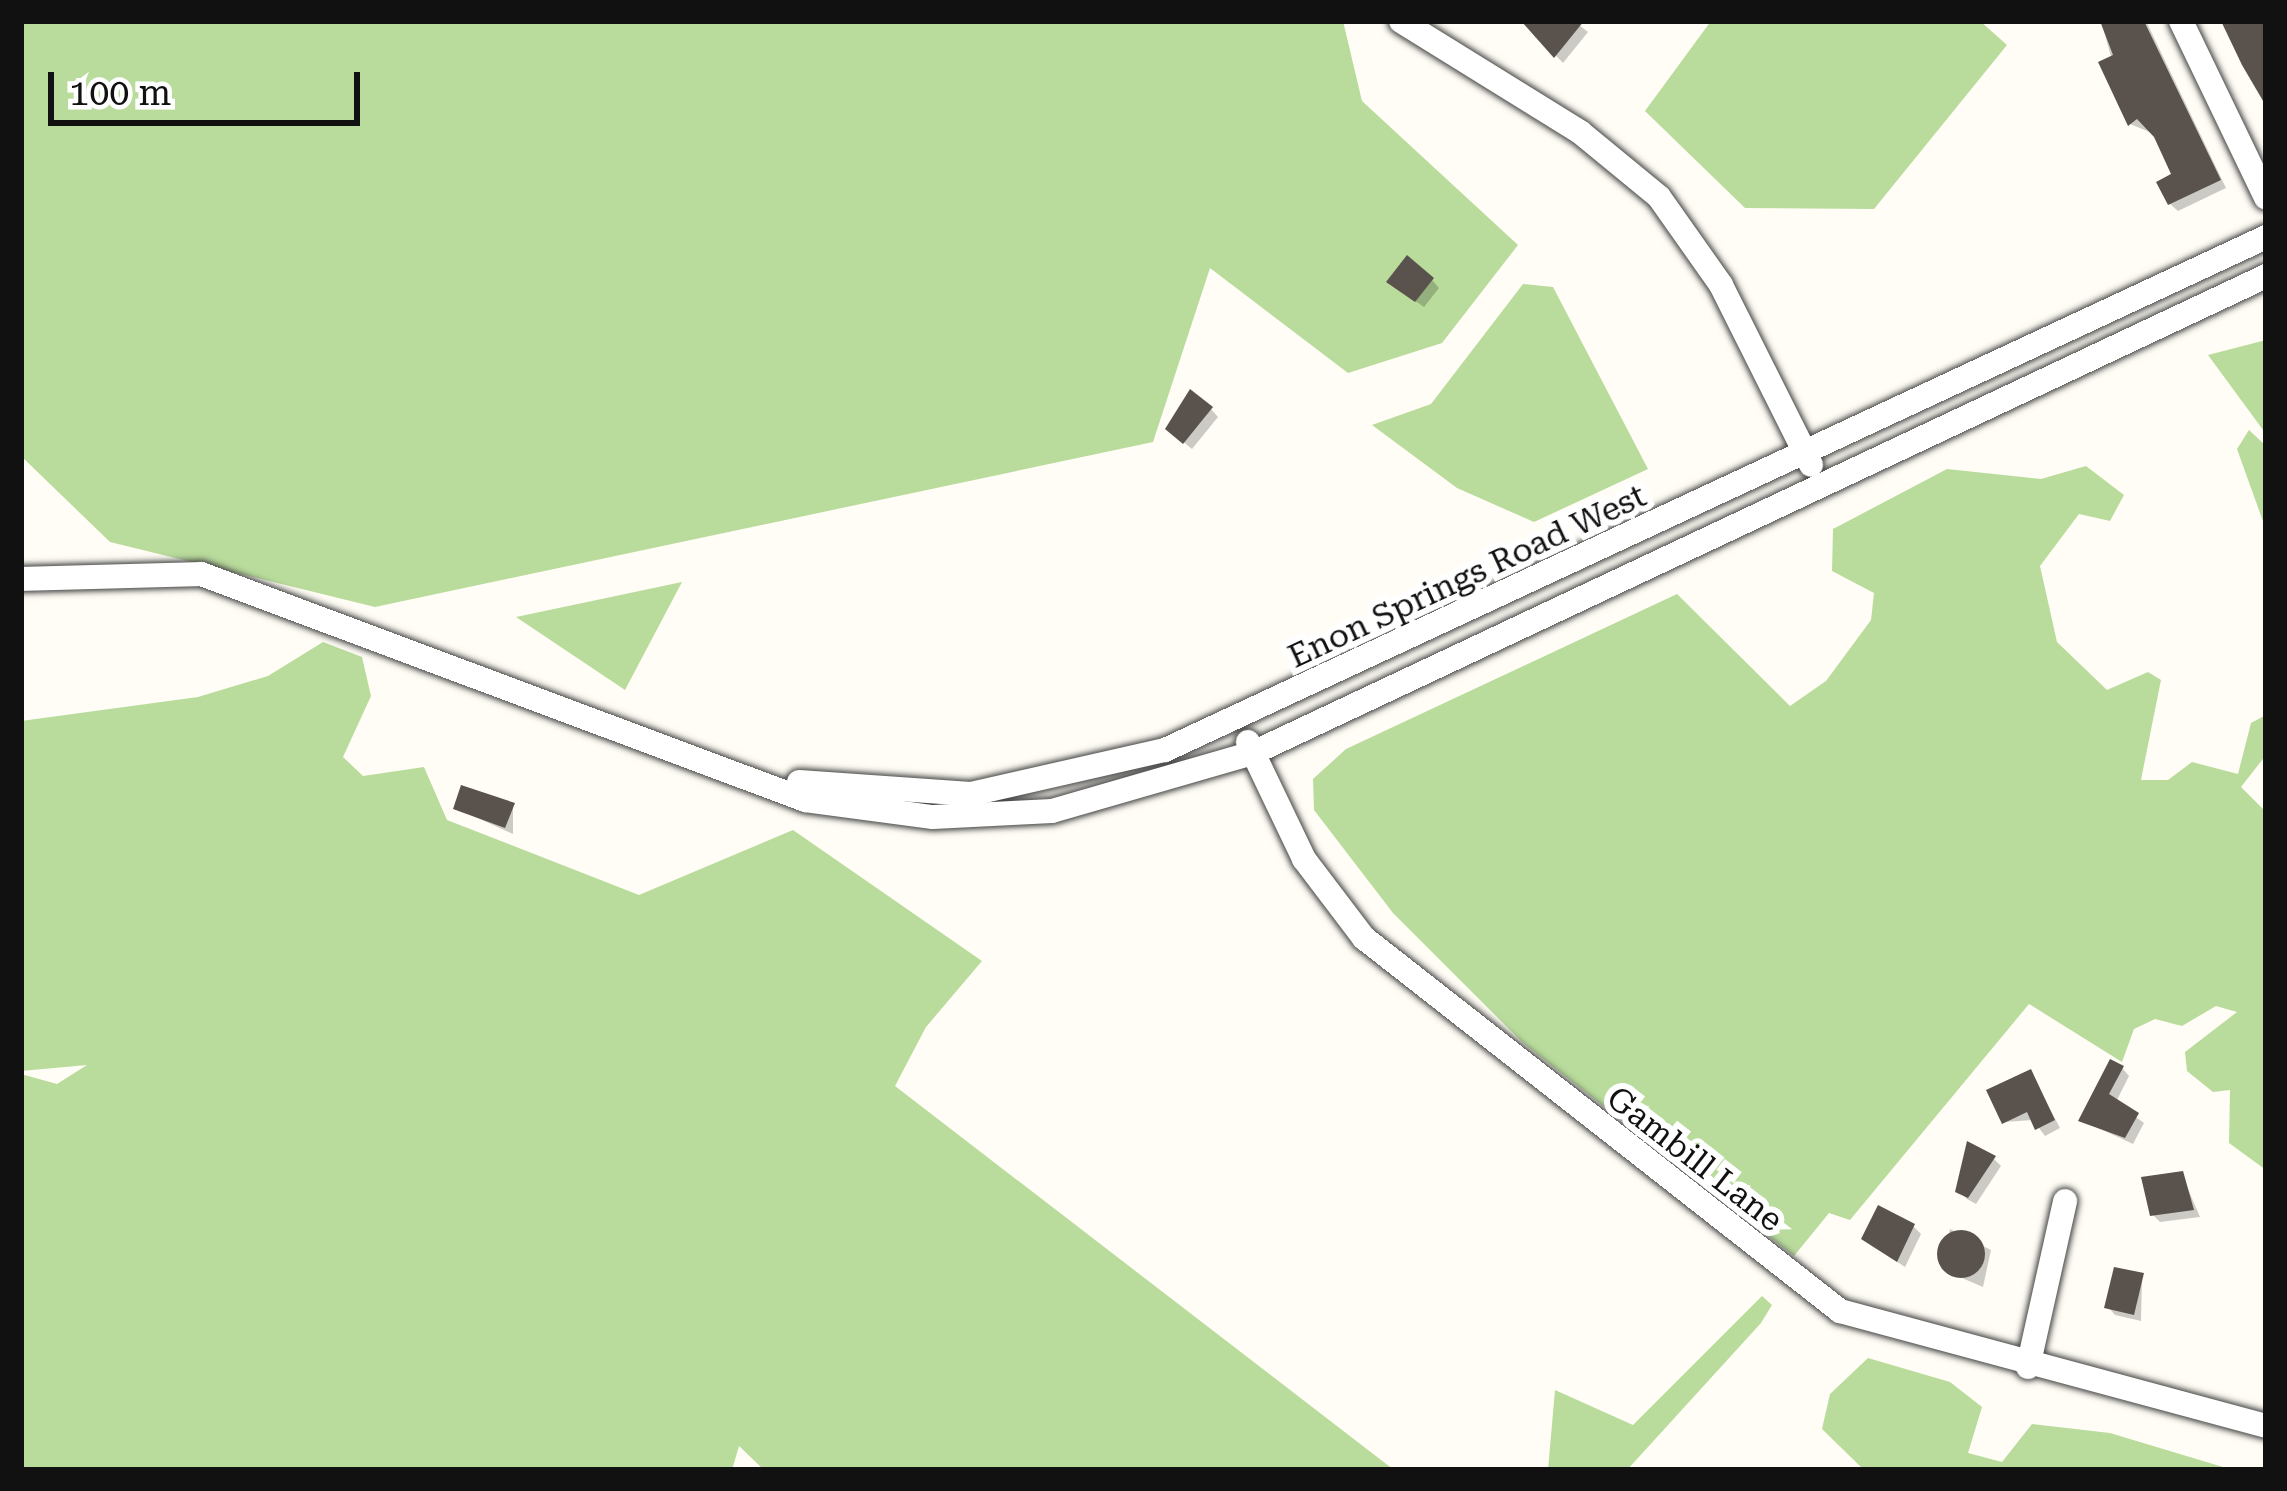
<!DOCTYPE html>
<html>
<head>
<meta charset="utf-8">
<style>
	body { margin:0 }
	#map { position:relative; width:2287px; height:1491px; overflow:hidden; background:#fffdf5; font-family:"Roboto Serif",serif }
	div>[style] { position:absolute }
	.forest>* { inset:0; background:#b9dc9c }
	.shadow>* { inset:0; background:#0003 }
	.building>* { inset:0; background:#5a524d }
	.round { border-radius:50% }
	.roads { filter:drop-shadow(0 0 3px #444) drop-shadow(0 0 3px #444) }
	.minor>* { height:24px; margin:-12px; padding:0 12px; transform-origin:12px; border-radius:12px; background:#fff }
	span { translate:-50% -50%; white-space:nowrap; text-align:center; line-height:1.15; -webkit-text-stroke:12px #fff; paint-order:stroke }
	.street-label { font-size:33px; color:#111 }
	.frame { position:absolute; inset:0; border:24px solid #111; pointer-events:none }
	.scale { position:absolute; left:48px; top:72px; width:312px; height:54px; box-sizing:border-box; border:6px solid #111; border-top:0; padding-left:15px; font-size:36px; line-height:42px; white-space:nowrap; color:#111; -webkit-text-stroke:9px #fff; paint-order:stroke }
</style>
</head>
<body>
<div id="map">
	<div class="forest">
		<div style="clip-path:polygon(21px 21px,1343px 21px,1362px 101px,1518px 245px,1442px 343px,1348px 373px,1210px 268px,1153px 442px,375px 607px,110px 542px,21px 456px)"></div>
		<div style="clip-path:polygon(1711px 21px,1980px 21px,2007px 45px,1874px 209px,1745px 208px,1645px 111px)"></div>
		<div style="clip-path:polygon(1523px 284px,1553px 287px,1648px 469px,1534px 522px,1457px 488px,1372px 425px,1431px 404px)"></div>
		<div style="clip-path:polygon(2266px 340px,2266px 434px,2208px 355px)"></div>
		<div style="clip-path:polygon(2249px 430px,2266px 446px,2264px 524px,2237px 449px)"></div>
		<div style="clip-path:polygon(2086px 466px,2124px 495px,2110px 521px,2079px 514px,2040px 566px,2057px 642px,2107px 690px,2148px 672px,2161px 680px,2141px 780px,2168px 780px,2192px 762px,2238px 774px,2251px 723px,2266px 715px,2266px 755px,2241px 787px,2266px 812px,2266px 1170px,2229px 1143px,2230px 1090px,2213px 1092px,2187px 1071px,2185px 1052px,2237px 1012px,2216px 1006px,2182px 1026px,2155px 1019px,2134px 1029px,2122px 1062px,2029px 1004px,1850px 1220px,1829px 1213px,1794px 1256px,1523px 1043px,1393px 913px,1314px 810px,1313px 779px,1346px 749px,1677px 594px,1790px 706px,1826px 681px,1871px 620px,1874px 593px,1832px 571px,1833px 529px,1947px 469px,2041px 479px)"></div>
		<div style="clip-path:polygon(682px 582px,625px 690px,516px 617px)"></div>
		<div style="clip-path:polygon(323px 642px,362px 657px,371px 696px,343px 757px,363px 776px,424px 767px,447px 820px,639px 895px,793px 830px,982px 961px,926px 1027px,895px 1086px,1394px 1470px,764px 1470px,739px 1446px,732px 1470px,21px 1470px,21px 1074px,57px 1084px,87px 1065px,21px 1071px,21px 721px,198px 697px,268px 676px)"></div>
		<div style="clip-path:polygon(1762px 1296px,1772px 1305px,1761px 1323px,1627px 1470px,1548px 1470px,1555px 1390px,1633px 1425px)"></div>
		<div style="clip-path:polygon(1868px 1358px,1950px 1382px,1982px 1407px,1968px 1453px,2002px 1462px,2032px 1424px,2110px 1433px,2233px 1470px,1864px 1470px,1822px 1429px,1830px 1394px)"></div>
	</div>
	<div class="shadow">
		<div style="clip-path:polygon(1523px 21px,1574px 21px,1588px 32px,1563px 63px)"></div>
		<div style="clip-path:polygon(2101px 21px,2146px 21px,2226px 188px,2178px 211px,2170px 204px,2175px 176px,2157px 135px,2130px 124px)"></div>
		<div style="clip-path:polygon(1432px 280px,1439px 288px,1424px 307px,1398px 289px)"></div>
		<div style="clip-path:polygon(1211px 409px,1218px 417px,1192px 449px,1176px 436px)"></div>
		<div style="clip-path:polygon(513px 806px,513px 834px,456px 808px)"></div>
		<div style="clip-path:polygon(2122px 1068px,2129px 1076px,2116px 1102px,2144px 1123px,2133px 1144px,2081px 1120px)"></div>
		<div style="clip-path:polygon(2031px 1073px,2060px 1128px,2045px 1136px,2033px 1120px,2004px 1122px)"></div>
		<div style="clip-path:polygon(1994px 1159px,2001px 1166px,1976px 1204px,1967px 1199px,1959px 1191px)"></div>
		<div style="clip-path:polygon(2182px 1175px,2200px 1217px,2160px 1222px,2153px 1215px)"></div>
		<div style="clip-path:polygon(1913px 1226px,1921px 1234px,1905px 1267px,1873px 1246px)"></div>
		<div style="clip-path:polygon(1950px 1229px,1991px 1250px,1983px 1287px,1941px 1269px)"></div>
		<div style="clip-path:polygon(2142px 1276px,2141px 1321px,2115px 1315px,2108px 1307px)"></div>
	</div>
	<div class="building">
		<div style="clip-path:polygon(1521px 21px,1584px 21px,1554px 58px)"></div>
		<div style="clip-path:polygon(2100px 21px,2144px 21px,2221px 180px,2168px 205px,2156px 182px,2171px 174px,2154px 137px,2137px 119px,2128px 126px,2098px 62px,2113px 55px)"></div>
		<div style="clip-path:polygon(2221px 21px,2266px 21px,2266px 106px,2242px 65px)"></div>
		<div style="clip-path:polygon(1407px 255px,1434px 278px,1415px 302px,1386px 282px)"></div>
		<div style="clip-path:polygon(1190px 389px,1213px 407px,1183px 444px,1165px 429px)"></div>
		<div style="clip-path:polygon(461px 785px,515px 803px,505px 828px,453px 809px)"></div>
		<div style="clip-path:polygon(2110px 1059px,2124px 1066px,2109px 1094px,2139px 1113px,2125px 1138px,2078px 1121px)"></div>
		<div style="clip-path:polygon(2031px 1069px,2055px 1120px,2035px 1130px,2027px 1112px,2002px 1124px,1986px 1090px)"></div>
		<div style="clip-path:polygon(1967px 1141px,1996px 1156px,1968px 1198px,1955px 1192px)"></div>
		<div style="clip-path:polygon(2183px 1171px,2194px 1210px,2150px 1216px,2141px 1177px)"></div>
		<div style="clip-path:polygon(1878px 1205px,1915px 1224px,1897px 1262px,1861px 1239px)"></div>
		<div class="round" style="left:1937px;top:1230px;width:48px;height:48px"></div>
		<div style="clip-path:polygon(2114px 1267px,2144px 1273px,2134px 1315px,2104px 1308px)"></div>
	</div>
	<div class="roads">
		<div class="minor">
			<div style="left:1401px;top:21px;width:211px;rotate:31.8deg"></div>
			<div style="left:1580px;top:132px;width:102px;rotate:39.4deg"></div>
			<div style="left:1659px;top:197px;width:108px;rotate:54.8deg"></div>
			<div style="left:1721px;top:285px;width:201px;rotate:63.4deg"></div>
			<div style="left:2181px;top:21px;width:196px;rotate:64.3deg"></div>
			<div style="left:21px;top:579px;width:180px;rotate:-1.6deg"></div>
			<div style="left:201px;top:574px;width:645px;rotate:20.51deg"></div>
			<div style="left:805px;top:800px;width:129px;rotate:7.6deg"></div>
			<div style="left:933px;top:817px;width:119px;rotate:-2.9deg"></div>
			<div style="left:1052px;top:811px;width:209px;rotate:-16.1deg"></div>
			<div style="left:1253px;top:753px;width:1120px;rotate:-25.21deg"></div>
			<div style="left:1248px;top:742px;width:130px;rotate:64.4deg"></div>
			<div style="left:1304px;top:859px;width:99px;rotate:52.8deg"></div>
			<div style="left:1364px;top:938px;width:605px;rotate:38.08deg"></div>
			<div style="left:1840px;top:1311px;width:441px;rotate:15.1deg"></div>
			<div style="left:799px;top:782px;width:172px;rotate:4deg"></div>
			<div style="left:971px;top:794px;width:199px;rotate:-12.8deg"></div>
			<div style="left:1165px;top:750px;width:1215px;rotate:-24.98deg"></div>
			<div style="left:2028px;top:1367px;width:170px;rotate:-77.4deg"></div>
		</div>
	</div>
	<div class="street-label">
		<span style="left:1467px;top:576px;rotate:-25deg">Enon Springs Road West</span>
		<span style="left:1695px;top:1159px;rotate:38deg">Gambill Lane</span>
	</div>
	<div class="frame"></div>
	<div class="scale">100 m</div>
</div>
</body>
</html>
